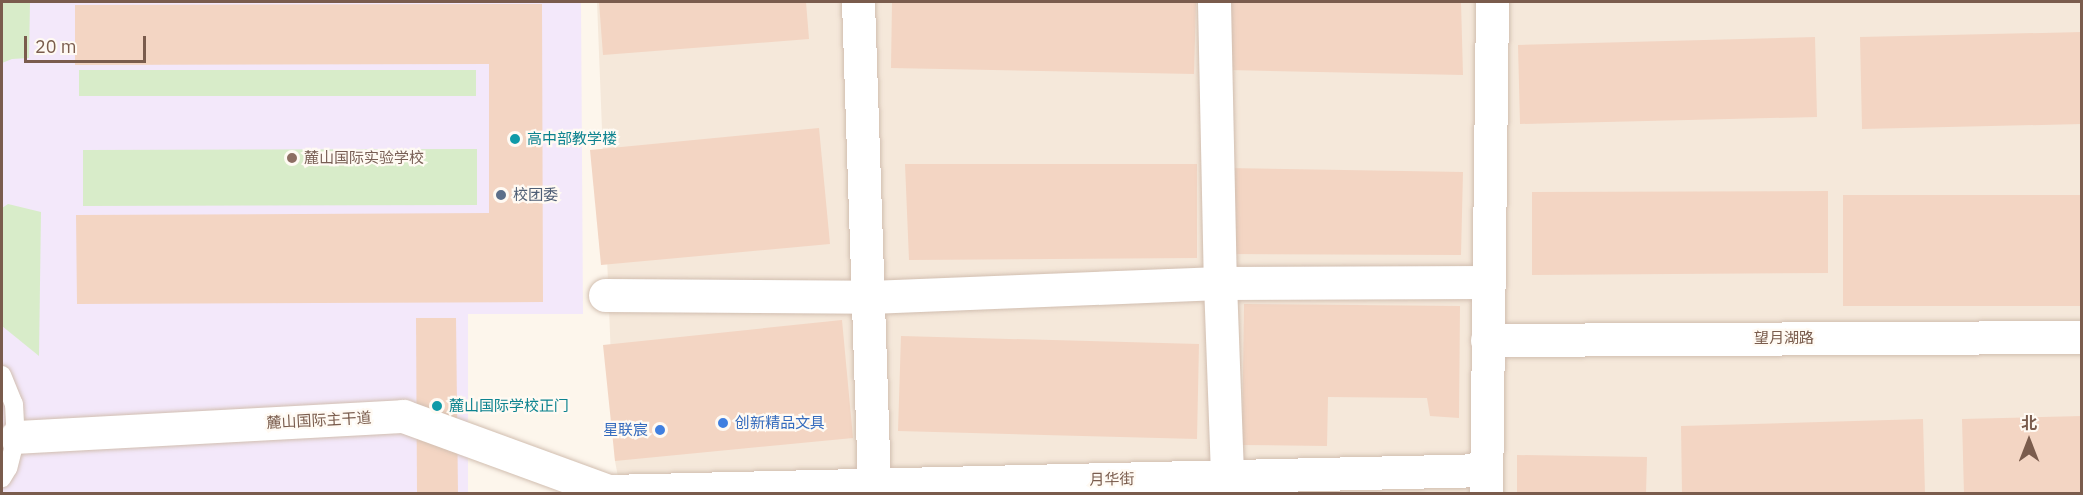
<!DOCTYPE html>
<html>
<head>
<meta charset="utf-8">
<style>
	body { margin:0 }
	#map { position:relative; width:2083px; height:495px; overflow:hidden; background:#fdf6ec; font-family:"IBM Plex Sans","Noto Sans SC",sans-serif }
	div>[style] { position:absolute }
	.residential>* { inset:0; background:#f5e8da }
	.education>* { inset:0; background:#f3e8fa }
	.green>* { inset:0; background:#d8ecc9 }
	.building>* { inset:0; background:#f3d5c3 }
	.roads { filter:drop-shadow(0 0 2px #d1beb0) drop-shadow(0 0 2px #d1beb0) }
	.service>* { height:18px; margin:-9px; padding:0 9px; transform-origin:9px; border-radius:9px; background:#fff }
	.minor>* { height:33px; margin:-16.5px; padding:0 16.5px; transform-origin:16.5px; border-radius:16.5px; background:#fff }
	.dots>* { width:16px; height:16px; translate:-50% -50%; box-sizing:border-box; border:3px solid #fffaf3; border-radius:50% }
	span { translate:-50% -50%; white-space:nowrap; text-align:center; line-height:1.15; -webkit-text-stroke:4.5px #fffaf3; paint-order:stroke }
	.culture-label { font-size:15px; color:#0d838f }
	.left { translate:0 -50%; text-align:left }
	.education-label { font-size:15px; color:#785e54 }
	.service-label { font-size:15px; color:#4e5e75 }
	.street-label { font-size:15px; color:#7a5c4d }
	.shop-label { font-size:15px; color:#366cbe }
	.right { translate:-100% -50%; text-align:right }
	.frame { position:absolute; inset:0; border:3px solid #7a5c4d; pointer-events:none }
	.north { position:absolute; left:1999px; top:411px; width:60px; height:60px; -webkit-text-stroke:4px #fffaf3; paint-order:stroke; rotate:0deg; font-size:16px; font-weight:700; line-height:24px; text-align:center; color:#7a5c4d }
	.north::after { content:''; display:block; margin:auto; width:21px; height:27px; background:#7a5c4d; clip-path:polygon(50% 0,100% 100%,50% 72%,0 100%) }
	.scale { position:absolute; left:24px; top:36px; width:122px; height:27px; box-sizing:border-box; border:3px solid #7a5c4d; border-top:0; padding-left:8px; font-size:18px; line-height:21px; white-space:nowrap; color:#7a5c4d; -webkit-text-stroke:4px #fffaf3; paint-order:stroke }
</style>
</head>
<body>
<div id="map">
	<div class="residential">
		<div style="clip-path:polygon(597px 2px,2081px 2px,2081px 493px,621px 493px,615px 461px)"></div>
	</div>
	<div class="education">
		<div style="clip-path:polygon(2px 2px,581px 2px,583px 314px,468px 314px,468px 493px,2px 493px)"></div>
	</div>
	<div class="green">
		<div style="clip-path:polygon(2px 2px,30px 2px,29px 58px,12px 59px,2px 63px)"></div>
		<div style="clip-path:polygon(79px 70px,476px 70px,476px 96px,79px 96px)"></div>
		<div style="clip-path:polygon(477px 149px,477px 205px,83px 206px,83px 150px)"></div>
		<div style="clip-path:polygon(8px 204px,41px 212px,39px 356px,2px 326px,2px 208px)"></div>
	</div>
	<div class="building">
		<div style="clip-path:polygon(599px 2px,806px 2px,809px 39px,603px 55px)"></div>
		<div style="clip-path:polygon(892px 2px,1196px 2px,1194px 74px,891px 68px)"></div>
		<div style="clip-path:polygon(1229px 2px,1461px 2px,1463px 75px,1229px 70px)"></div>
		<div style="clip-path:polygon(542px 4px,543px 302px,77px 304px,76px 215px,489px 213px,489px 64px,75px 65px,75px 5px)"></div>
		<div style="clip-path:polygon(2082px 32px,2082px 124px,1862px 129px,1860px 37px)"></div>
		<div style="clip-path:polygon(1815px 37px,1817px 117px,1520px 124px,1518px 45px)"></div>
		<div style="clip-path:polygon(819px 128px,830px 244px,601px 265px,590px 150px)"></div>
		<div style="clip-path:polygon(905px 164px,1197px 164px,1197px 258px,909px 260px)"></div>
		<div style="clip-path:polygon(1227px 168px,1463px 172px,1461px 255px,1229px 254px)"></div>
		<div style="clip-path:polygon(1828px 191px,1828px 273px,1532px 275px,1532px 192px)"></div>
		<div style="clip-path:polygon(1843px 195px,2082px 195px,2082px 306px,1843px 306px)"></div>
		<div style="clip-path:polygon(1244px 304px,1460px 306px,1459px 418px,1430px 416px,1427px 398px,1328px 397px,1327px 446px,1242px 445px)"></div>
		<div style="clip-path:polygon(416px 318px,456px 318px,458px 494px,417px 494px)"></div>
		<div style="clip-path:polygon(842px 320px,853px 438px,615px 461px,603px 345px)"></div>
		<div style="clip-path:polygon(901px 336px,1199px 344px,1197px 439px,898px 431px)"></div>
		<div style="clip-path:polygon(2082px 416px,2082px 494px,1964px 494px,1962px 419px)"></div>
		<div style="clip-path:polygon(1923px 419px,1925px 494px,1682px 494px,1681px 426px)"></div>
		<div style="clip-path:polygon(1517px 455px,1647px 457px,1646px 494px,1517px 494px)"></div>
	</div>
	<div class="roads">
		<div class="service">
			<div style="left:2px;top:375px;width:31px;rotate:68deg"></div>
			<div style="left:14px;top:404px;width:33px;rotate:87deg"></div>
			<div style="left:16px;top:437px;width:32px;rotate:104deg"></div>
			<div style="left:8px;top:468px;width:12px;rotate:121deg"></div>
		</div>
		<div class="minor">
			<div style="left:858px;top:2px;width:482px;rotate:88.1deg"></div>
			<div style="left:1214px;top:2px;width:281px;rotate:88.8deg"></div>
			<div style="left:1220px;top:283px;width:193px;rotate:87.9deg"></div>
			<div style="left:605px;top:295px;width:265px;rotate:0.4deg"></div>
			<div style="left:870px;top:297px;width:350px;rotate:-2.3deg"></div>
			<div style="left:1220px;top:283px;width:268px;rotate:-0.2deg"></div>
			<div style="left:1487px;top:340px;width:595px;rotate:-0.29deg"></div>
			<div style="left:16px;top:437px;width:388px;rotate:-3.1deg"></div>
			<div style="left:403px;top:416px;width:218px;rotate:20.1deg"></div>
			<div style="left:608px;top:491px;width:877px;rotate:-1.37deg"></div>
			<div style="left:1486px;top:494px;width:492px;rotate:-89.3deg"></div>
		</div>
	</div>
	<div class="dots">
		<div style="left:515px;top:139px;background:#0f9aa8"></div>
		<div style="left:292px;top:158px;background:#8d6e63"></div>
		<div style="left:501px;top:195px;background:#5c6f8a"></div>
		<div style="left:437px;top:406px;background:#0f9aa8"></div>
		<div style="left:723px;top:423px;background:#3f7fe0"></div>
		<div style="left:660px;top:430px;background:#3f7fe0"></div>
	</div>
	<div class="culture-label">
		<span class="left" style="left:527px;top:139px">高中部教学楼</span>
		<span class="left" style="left:449px;top:406px">麓山国际学校正门</span>
	</div>
	<div class="education-label">
		<span class="left" style="left:304px;top:158px">麓山国际实验学校</span>
	</div>
	<div class="service-label">
		<span class="left" style="left:513px;top:195px">校团委</span>
	</div>
	<div class="street-label">
		<span style="left:1784px;top:338px">望月湖路</span>
		<span style="left:319px;top:420px;rotate:-3deg">麓山国际主干道</span>
		<span style="left:1112px;top:479px;rotate:-1deg">月华街</span>
	</div>
	<div class="shop-label">
		<span class="left" style="left:735px;top:423px">创新精品文具</span>
		<span class="right" style="left:648px;top:430px">星联宸</span>
	</div>
	<div class="frame"></div>
	<div class="north">北</div>
	<div class="scale">20 m</div>
</div>
</body>
</html>
